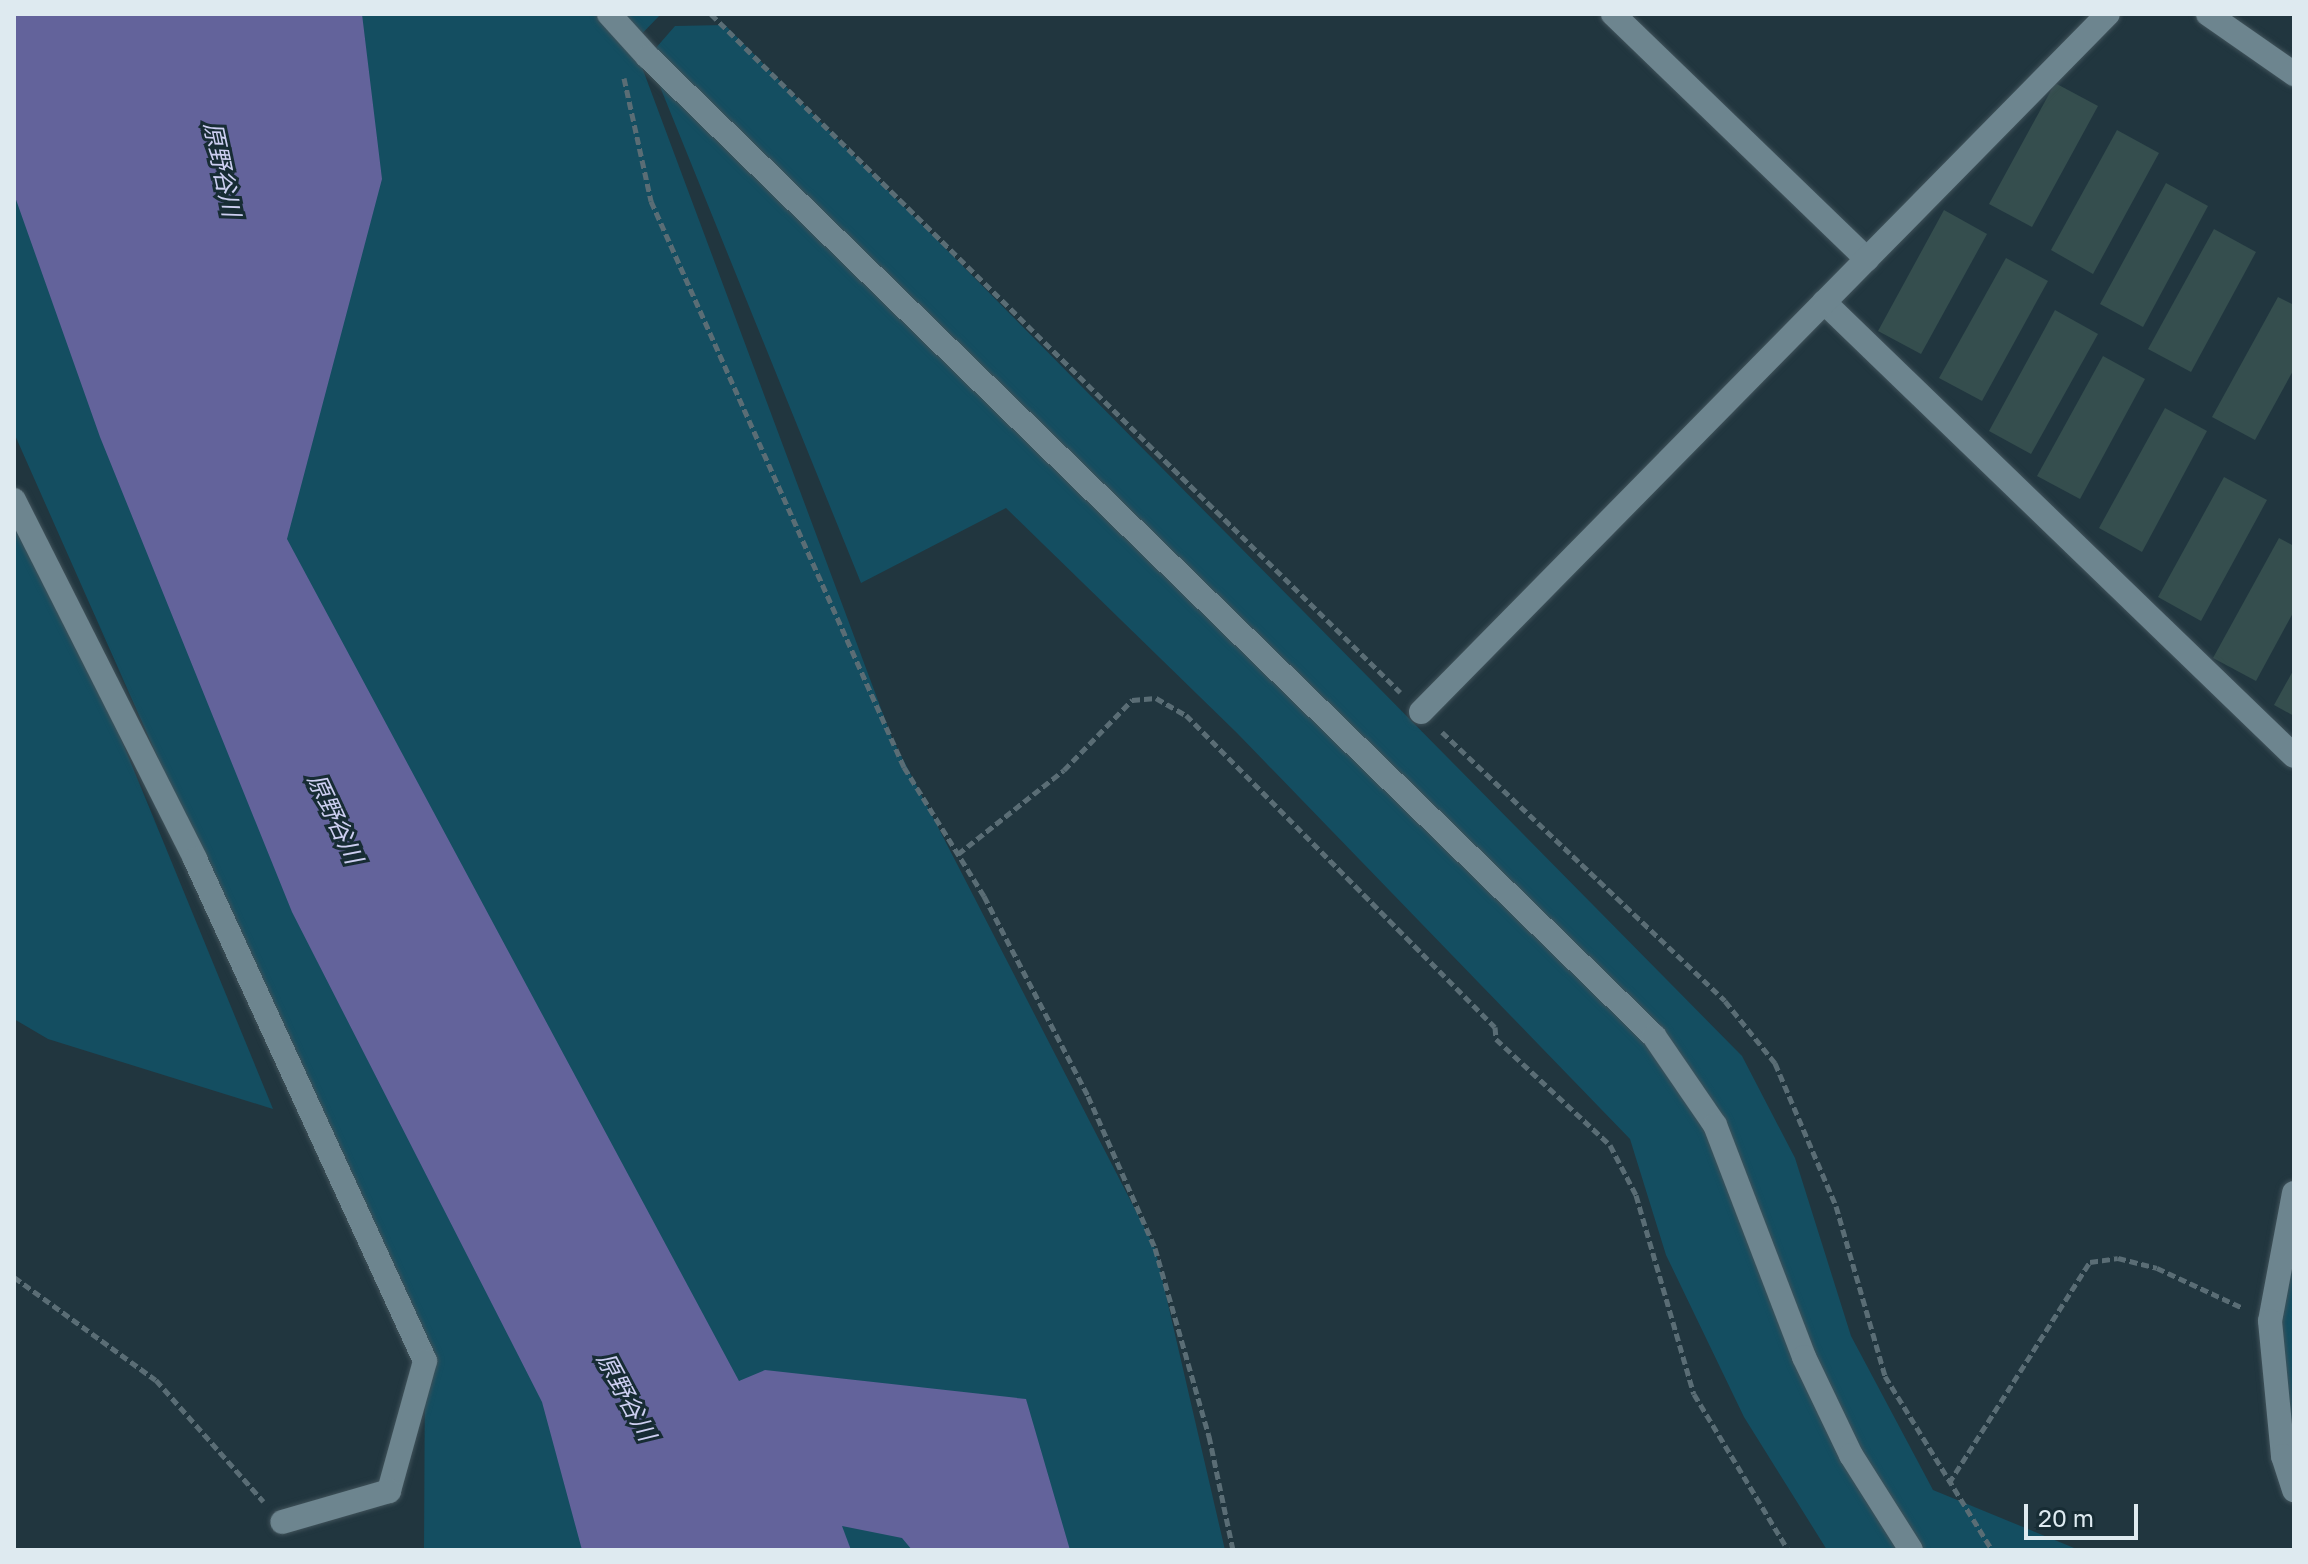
<!DOCTYPE html>
<html>
<head>
<meta charset="utf-8">
<style>
	body { margin:0 }
	#map { position:relative; width:2308px; height:1564px; overflow:hidden; background:#21363f; font-family:"Golos Text","Noto Sans JP",sans-serif }
	div>[style] { position:absolute }
	.green>* { inset:0; background:#144e61 }
	.water>* { inset:0; background:#63639b }
	.building>* { inset:0; background:#354e4e }
	.path>* { height:5px; margin-top:-2.5px; transform-origin:0; background:repeating-linear-gradient(90deg,#5a6d75 0 8px,transparent 0 12px) }
	.roads { filter:drop-shadow(0 0 2px #40525a) drop-shadow(0 0 2px #40525a) }
	.minor>* { height:24px; margin:-12px; padding:0 12px; transform-origin:12px; border-radius:12px; background:#6d858f }
	span { translate:-50% -50%; white-space:nowrap; text-align:center; line-height:1.15; -webkit-text-stroke:6px #172c34; paint-order:stroke }
	.water-label { font-size:24px; color:#cdcff1; font-style:italic }
	.frame { position:absolute; inset:0; border:16px solid #deeaf0; pointer-events:none }
	.scale { position:absolute; left:2024px; top:1504px; width:114px; height:36px; box-sizing:border-box; border:4px solid #deeaf0; border-top:0; padding-left:10px; font-size:24px; line-height:28px; white-space:nowrap; color:#deeaf0; -webkit-text-stroke:6px #172c34; paint-order:stroke }
</style>
</head>
<body>
<div id="map">
	<div class="green">
		<div style="clip-path:polygon(14px 14px,661px 14px,633px 43px,892px 738px,1155px 1248px,1225px 1550px,424px 1550px,425px 1361px,14px 433px)"></div>
		<div style="clip-path:polygon(725px 25px,1742px 1056px,1795px 1158px,1851px 1336px,1933px 1490px,2079px 1550px,1827px 1550px,1744px 1417px,1666px 1255px,1630px 1139px,1237px 733px,1006px 508px,861px 583px,648px 57px,675px 26px)"></div>
		<div style="clip-path:polygon(14px 494px,62px 595px,273px 1109px,48px 1039px,14px 1019px)"></div>
		<div style="clip-path:polygon(2294px 1202px,2294px 1434px,2271px 1328px)"></div>
	</div>
	<div class="water">
		<div style="clip-path:polygon(14px 14px,362px 14px,382px 179px,287px 539px,739px 1381px,765px 1370px,1026px 1399px,1070px 1550px,912px 1550px,902px 1538px,842px 1526px,851px 1550px,582px 1550px,542px 1402px,292px 912px,100px 437px,14px 194px)"></div>
	</div>
	<div class="building">
		<div style="clip-path:polygon(2055px 83px,2098px 106px,2032px 227px,1989px 204px)"></div>
		<div style="clip-path:polygon(2117px 130px,2159px 153px,2093px 274px,2051px 250px)"></div>
		<div style="clip-path:polygon(2166px 183px,2208px 206px,2143px 327px,2100px 304px)"></div>
		<div style="clip-path:polygon(1944px 210px,1987px 234px,1921px 354px,1878px 331px)"></div>
		<div style="clip-path:polygon(2214px 229px,2256px 252px,2191px 372px,2148px 349px)"></div>
		<div style="clip-path:polygon(2006px 258px,2048px 281px,1982px 401px,1939px 378px)"></div>
		<div style="clip-path:polygon(2278px 297px,2294px 305px,2294px 369px,2255px 440px,2212px 417px)"></div>
		<div style="clip-path:polygon(2055px 310px,2098px 334px,2031px 454px,1989px 431px)"></div>
		<div style="clip-path:polygon(2103px 356px,2145px 379px,2080px 499px,2037px 476px)"></div>
		<div style="clip-path:polygon(2165px 408px,2207px 431px,2142px 552px,2099px 528px)"></div>
		<div style="clip-path:polygon(2224px 477px,2267px 500px,2201px 621px,2158px 597px)"></div>
		<div style="clip-path:polygon(2279px 538px,2294px 546px,2294px 611px,2256px 681px,2213px 658px)"></div>
		<div style="clip-path:polygon(2294px 669px,2294px 716px,2274px 705px)"></div>
	</div>
	<div class="path">
		<div style="left:711px;top:14px;width:967px;rotate:44.54deg"></div>
		<div style="left:624px;top:78px;width:126px;rotate:77.6deg"></div>
		<div style="left:651px;top:201px;width:620px;rotate:65.92deg"></div>
		<div style="left:904px;top:767px;width:152px;rotate:58.2deg"></div>
		<div style="left:984px;top:896px;width:225px;rotate:62.5deg"></div>
		<div style="left:1088px;top:1096px;width:166px;rotate:66.2deg"></div>
		<div style="left:1155px;top:1248px;width:196px;rotate:74deg"></div>
		<div style="left:1209px;top:1436px;width:116px;rotate:78.1deg"></div>
		<div style="left:1442px;top:732px;width:390px;rotate:43.5deg"></div>
		<div style="left:1725px;top:1001px;width:80px;rotate:51.1deg"></div>
		<div style="left:1775px;top:1063px;width:155px;rotate:66.9deg"></div>
		<div style="left:1836px;top:1206px;width:177px;rotate:73.9deg"></div>
		<div style="left:1885px;top:1376px;width:204px;rotate:58.4deg"></div>
		<div style="left:958px;top:854px;width:135px;rotate:-38.4deg"></div>
		<div style="left:1064px;top:770px;width:98px;rotate:-45.8deg"></div>
		<div style="left:1132px;top:700px;width:24px;rotate:-5deg"></div>
		<div style="left:1156px;top:698px;width:34px;rotate:30deg"></div>
		<div style="left:1186px;top:715px;width:439px;rotate:45.3deg"></div>
		<div style="left:1495px;top:1027px;width:12px;rotate:85deg"></div>
		<div style="left:1496px;top:1039px;width:156px;rotate:42.9deg"></div>
		<div style="left:1610px;top:1145px;width:56px;rotate:62.5deg"></div>
		<div style="left:1636px;top:1195px;width:207px;rotate:73.8deg"></div>
		<div style="left:1694px;top:1394px;width:182px;rotate:58.9deg"></div>
		<div style="left:14px;top:1277px;width:175px;rotate:36deg"></div>
		<div style="left:156px;top:1380px;width:162px;rotate:48.5deg"></div>
		<div style="left:1949px;top:1483px;width:262px;rotate:-57.5deg"></div>
		<div style="left:2090px;top:1262px;width:28px;rotate:-8deg"></div>
		<div style="left:2118px;top:1258px;width:40px;rotate:14.4deg"></div>
		<div style="left:2157px;top:1268px;width:93px;rotate:24.9deg"></div>
	</div>
	<div class="roads">
		<div class="minor">
			<div style="left:609px;top:14px;width:58px;rotate:47.8deg"></div>
			<div style="left:648px;top:57px;width:1404px;rotate:44.22deg"></div>
			<div style="left:1654px;top:1036px;width:108px;rotate:55.6deg"></div>
			<div style="left:1715px;top:1125px;width:248px;rotate:69deg"></div>
			<div style="left:1804px;top:1357px;width:109px;rotate:64.4deg"></div>
			<div style="left:1851px;top:1455px;width:112px;rotate:57.7deg"></div>
			<div style="left:1613px;top:14px;width:353px;rotate:44deg"></div>
			<div style="left:2208px;top:14px;width:105px;rotate:34.9deg"></div>
			<div style="left:1824px;top:302px;width:653px;rotate:44.01deg"></div>
			<div style="left:14px;top:500px;width:402px;rotate:63.2deg"></div>
			<div style="left:195px;top:859px;width:552px;rotate:65.38deg"></div>
			<div style="left:425px;top:1361px;width:135px;rotate:105.5deg"></div>
			<div style="left:389px;top:1491px;width:111px;rotate:163.8deg"></div>
			<div style="left:1421px;top:712px;width:979px;rotate:-45.46deg"></div>
			<div style="left:2294px;top:1193px;width:130px;rotate:100.6deg"></div>
			<div style="left:2270px;top:1321px;width:136px;rotate:84.5deg"></div>
			<div style="left:2283px;top:1456px;width:36px;rotate:72deg"></div>
		</div>
	</div>
	<div class="water-label">
		<span style="left:223px;top:169px;rotate:78deg">原野谷川</span>
		<span style="left:336px;top:818px;rotate:65deg">原野谷川</span>
		<span style="left:627px;top:1396px;rotate:62deg">原野谷川</span>
	</div>
	<div class="frame"></div>
	<div class="scale">20 m</div>
</div>
</body>
</html>
